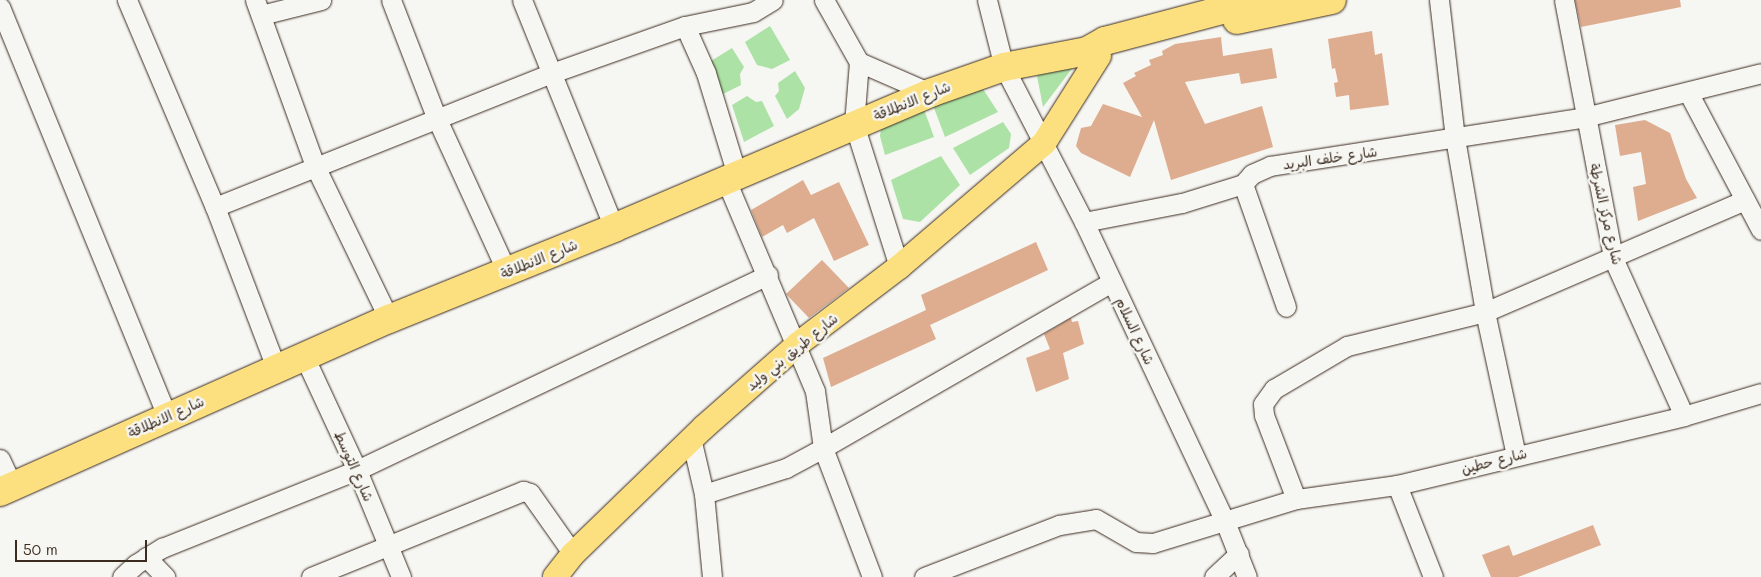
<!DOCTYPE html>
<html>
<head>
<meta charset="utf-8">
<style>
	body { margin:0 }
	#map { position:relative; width:1761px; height:577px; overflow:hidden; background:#f6f6f2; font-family:Mali,"Playpen Sans Arabic",sans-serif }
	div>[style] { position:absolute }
	.green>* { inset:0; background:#ace2a5 }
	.building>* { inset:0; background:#dead90 }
	.roads { filter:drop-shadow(0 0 1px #3b2a1e) drop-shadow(0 0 1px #3b2a1e) }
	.minor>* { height:19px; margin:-9.5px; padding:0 9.5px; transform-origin:9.5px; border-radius:9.5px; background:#f6f6f2 }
	.major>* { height:24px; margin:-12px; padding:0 12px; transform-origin:12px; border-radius:12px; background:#fce080 }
	.highway>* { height:28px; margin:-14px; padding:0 14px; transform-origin:14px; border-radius:14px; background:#fce080 }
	span { translate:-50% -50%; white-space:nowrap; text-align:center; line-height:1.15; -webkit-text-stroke:5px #f6f6f2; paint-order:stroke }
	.street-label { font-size:14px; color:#3b2a1e }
	.scale { position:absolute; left:15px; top:540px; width:132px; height:22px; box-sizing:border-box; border:2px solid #3b2a1e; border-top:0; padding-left:6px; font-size:15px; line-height:18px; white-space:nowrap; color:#3b2a1e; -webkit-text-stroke:4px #f6f6f2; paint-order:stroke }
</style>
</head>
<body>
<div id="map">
	<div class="green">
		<div style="clip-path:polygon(770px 26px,790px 60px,772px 69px,757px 65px,745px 42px)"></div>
		<div style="clip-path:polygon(732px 48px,744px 67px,740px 74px,741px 85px,723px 94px,711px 61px)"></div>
		<div style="clip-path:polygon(1077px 62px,1043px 107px,1037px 76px,1044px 67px)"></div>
		<div style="clip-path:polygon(795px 71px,805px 88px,799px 109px,787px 119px,775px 96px,779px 91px,778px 83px)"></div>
		<div style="clip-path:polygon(981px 86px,998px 112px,945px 137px,931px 100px)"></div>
		<div style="clip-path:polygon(747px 96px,756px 102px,762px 101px,774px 126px,744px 142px,732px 105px)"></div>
		<div style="clip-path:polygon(922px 104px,934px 137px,885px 155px,880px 136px,882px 120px)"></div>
		<div style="clip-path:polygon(1003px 122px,1011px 134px,1009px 148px,970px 175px,953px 148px)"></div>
		<div style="clip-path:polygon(941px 156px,960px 185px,920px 222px,903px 219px,891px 180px)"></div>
	</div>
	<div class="building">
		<div style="clip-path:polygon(1575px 0,1680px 0,1681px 7px,1581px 27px)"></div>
		<div style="clip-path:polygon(1372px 31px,1375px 55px,1382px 53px,1389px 105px,1350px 110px,1349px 95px,1336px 97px,1334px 83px,1338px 82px,1335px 68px,1332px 69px,1328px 39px)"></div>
		<div style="clip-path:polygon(1221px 37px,1223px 56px,1272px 48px,1277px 78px,1241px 84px,1239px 73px,1185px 82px,1205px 124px,1262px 106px,1273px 147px,1171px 180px,1154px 120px,1130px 177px,1081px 153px,1076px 146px,1081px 128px,1091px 126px,1103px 104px,1142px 117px,1123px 83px,1136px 76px,1134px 73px,1151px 65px,1149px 60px,1163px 55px,1162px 51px,1175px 44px)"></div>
		<div style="clip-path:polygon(1645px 120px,1670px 133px,1686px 179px,1697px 198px,1638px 221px,1633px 187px,1646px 184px,1641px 152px,1620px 156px,1615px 125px)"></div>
		<div style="clip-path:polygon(803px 180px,811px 195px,839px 182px,869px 245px,834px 261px,814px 218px,787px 233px,783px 225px,762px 237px,751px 210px)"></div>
		<div style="clip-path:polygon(1036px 242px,1048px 270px,930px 325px,936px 339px,831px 387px,823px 358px,926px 310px,921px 295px)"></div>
		<div style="clip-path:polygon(822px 260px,849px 288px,809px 318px,786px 294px)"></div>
		<div style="clip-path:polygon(1071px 318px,1072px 322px,1078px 321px,1084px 344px,1063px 353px,1069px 379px,1036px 392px,1026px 358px,1050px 349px,1044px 334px)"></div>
		<div style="clip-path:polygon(1593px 525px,1601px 545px,1518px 577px,1491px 577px,1482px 555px,1509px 545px,1513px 556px)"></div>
	</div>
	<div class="roads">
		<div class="minor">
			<div style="left:127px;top:0;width:225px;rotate:67deg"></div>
			<div style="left:215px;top:207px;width:172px;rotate:69.2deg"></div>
			<div style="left:255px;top:0;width:177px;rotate:70.1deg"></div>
			<div style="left:315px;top:166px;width:170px;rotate:64.2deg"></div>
			<div style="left:391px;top:0;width:128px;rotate:68.9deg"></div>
			<div style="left:437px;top:119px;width:168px;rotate:65.4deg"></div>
			<div style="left:522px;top:0;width:246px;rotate:68deg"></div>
			<div style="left:824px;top:0;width:71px;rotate:60.6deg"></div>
			<div style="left:859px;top:62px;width:62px;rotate:94.6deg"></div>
			<div style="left:854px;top:124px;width:150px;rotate:72.5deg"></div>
			<div style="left:987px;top:0;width:69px;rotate:75.8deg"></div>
			<div style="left:1004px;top:67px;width:174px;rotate:62.7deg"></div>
			<div style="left:1084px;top:222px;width:328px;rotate:64.8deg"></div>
			<div style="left:1224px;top:519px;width:62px;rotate:68.4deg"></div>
			<div style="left:1439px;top:0;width:139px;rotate:83.4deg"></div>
			<div style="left:1455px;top:138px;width:177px;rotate:80.2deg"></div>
			<div style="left:1485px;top:312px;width:146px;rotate:77.8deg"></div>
			<div style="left:1564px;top:0;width:263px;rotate:79.2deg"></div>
			<div style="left:1613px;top:258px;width:173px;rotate:65.8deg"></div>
			<div style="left:0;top:7px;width:442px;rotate:67.8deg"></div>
			<div style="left:261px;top:15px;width:62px;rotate:-14deg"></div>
			<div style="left:685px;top:26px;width:69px;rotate:-11.6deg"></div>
			<div style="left:753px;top:12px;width:23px;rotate:-31deg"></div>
			<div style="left:859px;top:62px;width:77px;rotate:23.6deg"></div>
			<div style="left:1688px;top:92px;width:156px;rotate:62.1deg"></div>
			<div style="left:1243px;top:184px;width:130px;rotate:70.7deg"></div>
			<div style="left:215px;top:207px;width:363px;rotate:-21.7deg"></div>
			<div style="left:552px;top:73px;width:141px;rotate:-19.5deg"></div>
			<div style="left:685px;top:26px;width:51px;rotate:65.9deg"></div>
			<div style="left:706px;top:73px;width:107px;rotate:73.1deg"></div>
			<div style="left:1084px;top:222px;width:100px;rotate:-11deg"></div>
			<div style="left:1182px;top:203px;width:64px;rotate:-17.3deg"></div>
			<div style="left:1243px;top:184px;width:13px;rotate:-48deg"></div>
			<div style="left:1252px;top:174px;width:20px;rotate:-24deg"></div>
			<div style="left:1270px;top:166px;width:319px;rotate:-8.8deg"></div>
			<div style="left:1585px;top:117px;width:181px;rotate:-14deg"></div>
			<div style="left:304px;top:356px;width:126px;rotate:65.1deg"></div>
			<div style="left:357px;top:470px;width:116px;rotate:67.6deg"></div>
			<div style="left:691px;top:438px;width:57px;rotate:76.9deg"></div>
			<div style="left:704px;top:494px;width:86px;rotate:-17.6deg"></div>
			<div style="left:786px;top:468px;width:42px;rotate:-28.4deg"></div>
			<div style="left:823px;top:448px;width:58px;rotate:-98deg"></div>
			<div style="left:815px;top:391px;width:229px;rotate:-112.9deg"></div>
			<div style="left:0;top:459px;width:31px;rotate:65deg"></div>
			<div style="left:1397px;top:485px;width:99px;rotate:68.6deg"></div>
			<div style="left:704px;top:494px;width:83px;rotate:84.5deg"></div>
			<div style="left:1296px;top:499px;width:90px;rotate:-110.9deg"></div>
			<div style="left:1264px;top:415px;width:11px;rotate:-95deg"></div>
			<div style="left:1263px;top:404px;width:19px;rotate:-54deg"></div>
			<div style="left:1274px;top:389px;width:85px;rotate:-30.5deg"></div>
			<div style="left:1347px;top:346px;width:142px;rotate:-13.8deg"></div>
			<div style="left:1485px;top:312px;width:283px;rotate:-23.3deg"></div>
			<div style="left:146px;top:557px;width:28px;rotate:46deg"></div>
			<div style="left:122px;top:577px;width:19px;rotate:-43deg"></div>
			<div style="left:136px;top:564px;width:31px;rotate:-32deg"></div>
			<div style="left:162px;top:548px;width:210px;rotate:-21.8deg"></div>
			<div style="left:357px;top:470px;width:455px;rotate:-25.4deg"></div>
			<div style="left:311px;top:577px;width:229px;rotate:-22.1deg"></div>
			<div style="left:523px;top:491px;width:7px;rotate:16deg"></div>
			<div style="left:530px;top:493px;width:75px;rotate:54.8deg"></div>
			<div style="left:872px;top:577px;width:138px;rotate:-110.8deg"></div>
			<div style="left:823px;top:448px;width:333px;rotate:-29.9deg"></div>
			<div style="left:924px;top:577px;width:145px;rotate:-21.1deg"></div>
			<div style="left:1059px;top:525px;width:37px;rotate:-9deg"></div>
			<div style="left:1096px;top:519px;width:46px;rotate:29.9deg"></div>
			<div style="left:1136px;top:542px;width:17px;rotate:3deg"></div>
			<div style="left:1153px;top:543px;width:150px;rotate:-17.1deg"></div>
			<div style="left:1296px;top:499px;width:102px;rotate:-7.9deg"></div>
			<div style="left:1397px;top:485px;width:295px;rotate:-13.5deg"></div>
			<div style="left:1684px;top:416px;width:80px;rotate:-16.6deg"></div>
			<div style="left:1214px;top:577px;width:34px;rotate:-43deg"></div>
		</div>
		<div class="major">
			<div style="left:555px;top:577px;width:29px;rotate:-52deg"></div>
			<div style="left:573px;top:554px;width:182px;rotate:-44.1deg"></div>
			<div style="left:704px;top:427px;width:125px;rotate:-41.4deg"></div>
			<div style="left:798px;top:344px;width:127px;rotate:-37.3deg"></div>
			<div style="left:899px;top:267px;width:191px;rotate:-40.5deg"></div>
			<div style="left:1044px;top:143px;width:103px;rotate:-57.7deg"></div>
		</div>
		<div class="highway">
			<div style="left:1237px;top:20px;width:97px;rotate:-11.9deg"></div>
			<div style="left:0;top:492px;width:426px;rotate:-24deg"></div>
			<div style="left:389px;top:319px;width:243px;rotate:-22deg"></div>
			<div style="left:614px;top:228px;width:344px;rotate:-23.1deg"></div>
			<div style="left:930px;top:93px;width:78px;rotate:-19.4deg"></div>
			<div style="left:1004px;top:67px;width:85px;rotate:-10.9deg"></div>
			<div style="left:1087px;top:51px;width:21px;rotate:-29deg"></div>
			<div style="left:1105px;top:41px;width:160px;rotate:-14.8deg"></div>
		</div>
	</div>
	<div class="street-label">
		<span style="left:912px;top:101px;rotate:-22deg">شارع الانطلاقة</span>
		<span style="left:1330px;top:158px;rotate:-8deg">شارع خلف البريد</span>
		<span style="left:1606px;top:214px;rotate:77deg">شارع مركز الشرطة</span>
		<span style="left:539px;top:259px;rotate:-22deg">شارع الانطلاقة</span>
		<span style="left:1135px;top:331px;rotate:65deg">شارع السلام</span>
		<span style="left:792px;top:352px;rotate:-39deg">شارع طريق بني وليد</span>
		<span style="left:166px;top:417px;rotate:-24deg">شارع الانطلاقة</span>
		<span style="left:1494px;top:461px;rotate:-14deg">شارع حطين</span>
		<span style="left:354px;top:466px;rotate:66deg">شارع التوسط</span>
	</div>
	<div class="scale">50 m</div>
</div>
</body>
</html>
